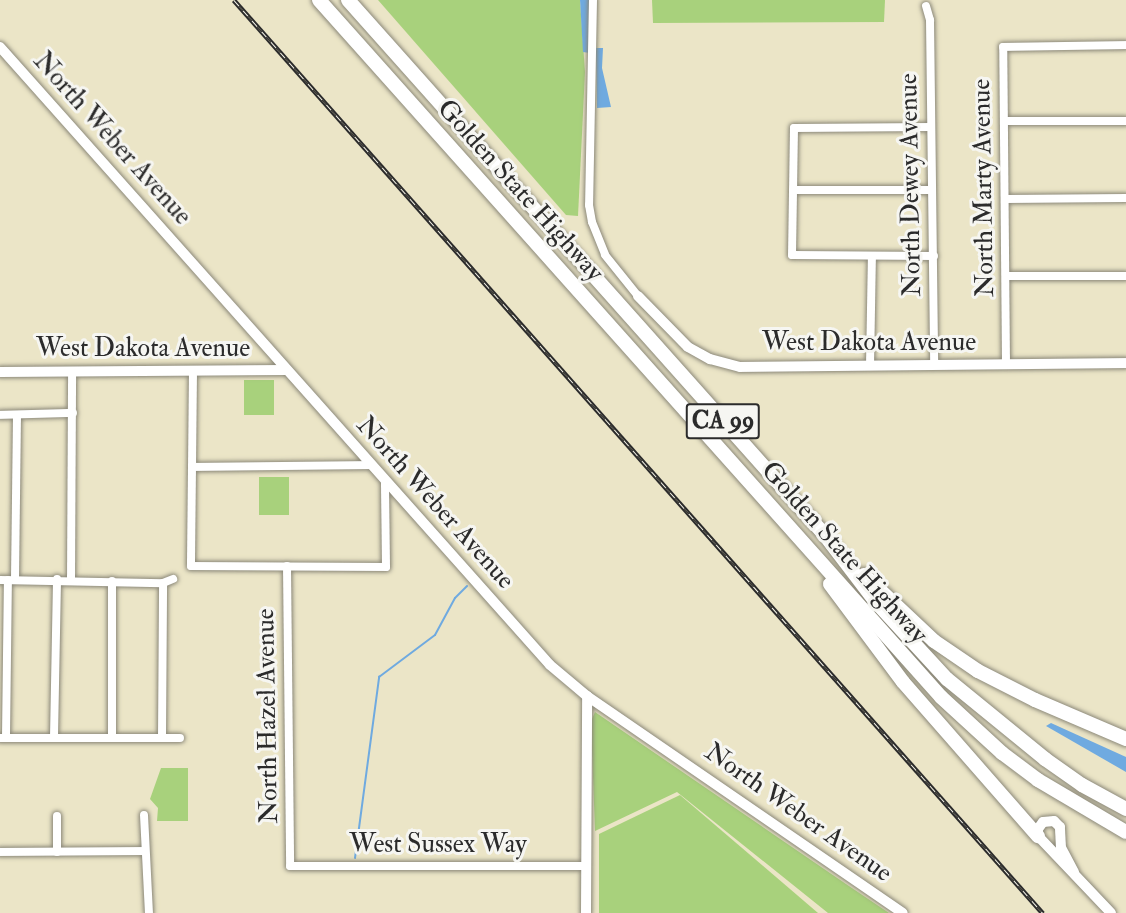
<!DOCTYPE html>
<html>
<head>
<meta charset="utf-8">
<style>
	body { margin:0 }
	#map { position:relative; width:1126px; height:913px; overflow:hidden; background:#ebe5c7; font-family:"IM FELL Double Pica",serif }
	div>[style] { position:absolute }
	.green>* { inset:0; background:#a8d17c }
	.water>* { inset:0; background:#6faae0 }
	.stream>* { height:2px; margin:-1px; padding:0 1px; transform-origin:1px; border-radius:1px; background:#6faae0 }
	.roads { filter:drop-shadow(0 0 2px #8b8879) drop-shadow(0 0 2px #8b8879) }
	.street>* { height:8px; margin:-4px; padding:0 4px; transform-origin:4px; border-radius:4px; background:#fff }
	.secondary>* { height:10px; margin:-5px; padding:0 5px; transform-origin:5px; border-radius:5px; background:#fff }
	.highway>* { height:14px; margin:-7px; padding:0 7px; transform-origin:7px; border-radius:7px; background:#fff }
	.rail>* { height:4.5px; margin-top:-2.25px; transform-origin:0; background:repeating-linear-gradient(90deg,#f6f6f2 0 7px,#2b2b2b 0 14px); box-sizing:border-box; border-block:2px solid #2b2b2b }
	span { translate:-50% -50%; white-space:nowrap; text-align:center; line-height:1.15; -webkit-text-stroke:6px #f6f6f2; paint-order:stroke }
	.shield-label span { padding:2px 4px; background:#f6f6f2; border:2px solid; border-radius:4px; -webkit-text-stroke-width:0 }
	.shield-label { font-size:24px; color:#2b2b2b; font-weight:700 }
	.street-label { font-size:26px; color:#2b2b2b }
</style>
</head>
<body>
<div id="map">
	<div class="green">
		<div style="clip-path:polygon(378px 0,580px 0,585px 72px,578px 216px,566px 215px)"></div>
		<div style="clip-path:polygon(652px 0,885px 0,884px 22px,653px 23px)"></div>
		<div style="clip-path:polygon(244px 380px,274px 380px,274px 415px,244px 415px)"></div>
		<div style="clip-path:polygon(259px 477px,289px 477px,289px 515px,259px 515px)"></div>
		<div style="clip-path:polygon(595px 712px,846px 884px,889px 913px,828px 913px,677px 792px,595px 831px,591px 721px)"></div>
		<div style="clip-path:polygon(161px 768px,188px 768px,188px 821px,157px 821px,158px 808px,150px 799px)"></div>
		<div style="clip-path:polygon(680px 795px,818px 913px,599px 913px,599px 834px)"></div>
	</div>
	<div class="water">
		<div style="clip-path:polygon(580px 0,590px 0,590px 53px,583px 52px)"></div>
		<div style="clip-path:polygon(596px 48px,603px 48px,602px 68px,611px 107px,597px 108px)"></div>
		<div style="clip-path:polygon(1051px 723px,1126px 757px,1126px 772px,1046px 726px)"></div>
	</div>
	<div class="stream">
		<div style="left:355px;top:858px;width:183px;rotate:-82.4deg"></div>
		<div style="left:379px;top:677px;width:70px;rotate:-36.9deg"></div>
		<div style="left:435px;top:635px;width:42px;rotate:-61.6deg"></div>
		<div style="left:455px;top:598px;width:17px;rotate:-45deg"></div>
	</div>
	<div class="roads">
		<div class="street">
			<div style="left:593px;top:0;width:205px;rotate:91.1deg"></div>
			<div style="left:589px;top:205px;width:17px;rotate:80deg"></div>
			<div style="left:592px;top:222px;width:35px;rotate:68deg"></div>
			<div style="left:605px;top:255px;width:53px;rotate:51.2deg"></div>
			<div style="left:926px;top:6px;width:15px;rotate:74deg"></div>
			<div style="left:930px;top:20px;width:345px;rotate:89.3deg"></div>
			<div style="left:1004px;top:121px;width:122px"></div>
			<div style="left:931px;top:127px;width:137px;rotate:179.6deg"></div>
			<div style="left:794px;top:128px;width:127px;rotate:90.9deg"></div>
			<div style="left:792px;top:255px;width:142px;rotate:0.4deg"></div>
			<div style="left:793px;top:190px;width:138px"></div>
			<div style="left:1005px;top:199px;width:121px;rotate:-0.5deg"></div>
			<div style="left:1006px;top:276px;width:120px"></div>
			<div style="left:1006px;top:364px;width:317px;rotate:-90.5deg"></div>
			<div style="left:1003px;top:47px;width:123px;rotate:-0.9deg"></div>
			<div style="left:870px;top:366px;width:110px;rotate:-89deg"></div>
			<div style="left:193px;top:371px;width:195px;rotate:90.6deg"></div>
			<div style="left:191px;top:566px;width:195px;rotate:0.3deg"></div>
			<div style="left:386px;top:567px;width:87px;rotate:-90.7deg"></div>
			<div style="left:0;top:415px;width:73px;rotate:-1.6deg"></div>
			<div style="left:192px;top:467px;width:179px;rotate:-0.6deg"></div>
			<div style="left:287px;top:566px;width:300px;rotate:89.4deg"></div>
			<div style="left:290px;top:866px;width:296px"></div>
			<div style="left:15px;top:579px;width:164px;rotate:-89.3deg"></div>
			<div style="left:0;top:580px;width:163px;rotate:1.1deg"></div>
			<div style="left:163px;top:583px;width:11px;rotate:-22deg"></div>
			<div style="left:71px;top:581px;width:209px;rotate:-89.7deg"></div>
			<div style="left:112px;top:581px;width:156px;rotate:90deg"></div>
			<div style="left:6px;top:737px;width:157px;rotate:-89.3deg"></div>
			<div style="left:54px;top:737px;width:158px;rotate:-88.9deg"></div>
			<div style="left:0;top:738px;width:180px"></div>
			<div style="left:162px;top:738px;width:155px;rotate:-89.6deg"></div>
			<div style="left:144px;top:815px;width:98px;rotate:87.1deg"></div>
			<div style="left:57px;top:816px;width:36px;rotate:90deg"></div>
			<div style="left:0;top:852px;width:144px;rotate:-0.4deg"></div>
		</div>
		<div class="secondary">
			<div style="left:0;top:47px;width:827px;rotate:48.33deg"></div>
			<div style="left:550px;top:665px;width:48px;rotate:40deg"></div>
			<div style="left:587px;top:696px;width:383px;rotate:34.5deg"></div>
			<div style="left:638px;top:296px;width:71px;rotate:45.6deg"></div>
			<div style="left:688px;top:347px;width:25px;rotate:29deg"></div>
			<div style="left:710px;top:359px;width:31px;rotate:15deg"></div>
			<div style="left:740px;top:367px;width:386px;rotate:-0.6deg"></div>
			<div style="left:0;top:372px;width:287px;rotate:-0.4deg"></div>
			<div style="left:1074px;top:872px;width:27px;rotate:-118deg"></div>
			<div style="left:1061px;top:848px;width:21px;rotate:-93deg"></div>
			<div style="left:1060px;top:827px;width:8px;rotate:-135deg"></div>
			<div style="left:1054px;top:821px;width:11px;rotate:175deg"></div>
			<div style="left:1043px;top:822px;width:9px;rotate:126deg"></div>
			<div style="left:1038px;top:829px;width:7px;rotate:90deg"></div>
			<div style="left:1038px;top:836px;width:106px;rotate:46.5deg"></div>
			<div style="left:586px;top:913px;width:217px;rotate:-89.7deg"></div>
		</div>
		<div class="highway">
			<div style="left:319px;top:0;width:934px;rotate:48.25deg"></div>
			<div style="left:941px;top:697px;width:83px;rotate:42.6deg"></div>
			<div style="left:1002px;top:753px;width:45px;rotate:36.9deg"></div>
			<div style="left:1038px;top:780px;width:102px;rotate:30.6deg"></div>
			<div style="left:348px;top:0;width:715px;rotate:48.29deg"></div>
			<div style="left:824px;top:534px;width:84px;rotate:52.7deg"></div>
			<div style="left:875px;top:601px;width:106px;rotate:47.3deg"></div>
			<div style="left:947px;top:679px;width:127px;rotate:39.2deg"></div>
			<div style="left:1045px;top:759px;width:45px;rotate:35.1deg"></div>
			<div style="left:1082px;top:785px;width:50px;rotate:28.6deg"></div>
			<div style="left:864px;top:575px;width:96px;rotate:43.3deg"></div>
			<div style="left:934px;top:641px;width:53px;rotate:34.3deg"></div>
			<div style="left:978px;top:671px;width:64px;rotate:27deg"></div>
			<div style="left:1035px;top:700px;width:99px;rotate:23.2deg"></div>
			<div style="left:830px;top:584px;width:122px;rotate:53.3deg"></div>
			<div style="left:903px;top:682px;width:205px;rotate:48.8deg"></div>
		</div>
	</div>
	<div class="rail">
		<div style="left:234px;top:0;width:1220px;rotate:48.46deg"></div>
	</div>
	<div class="shield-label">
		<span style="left:723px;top:421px">CA 99</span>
	</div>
	<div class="street-label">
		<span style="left:112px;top:139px;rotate:48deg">North Weber Avenue</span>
		<span style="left:911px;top:185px;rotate:-91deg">North Dewey Avenue</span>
		<span style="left:984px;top:188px;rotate:-91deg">North Marty Avenue</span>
		<span style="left:520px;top:191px;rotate:48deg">Golden State Highway</span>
		<span style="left:869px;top:343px">West Dakota Avenue</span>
		<span style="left:143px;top:349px">West Dakota Avenue</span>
		<span style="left:435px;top:503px;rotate:48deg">North Weber Avenue</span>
		<span style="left:844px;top:553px;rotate:48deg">Golden State Highway</span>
		<span style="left:268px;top:716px;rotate:-91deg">North Hazel Avenue</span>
		<span style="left:798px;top:813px;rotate:35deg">North Weber Avenue</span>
		<span style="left:438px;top:845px">West Sussex Way</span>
	</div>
</div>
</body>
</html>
